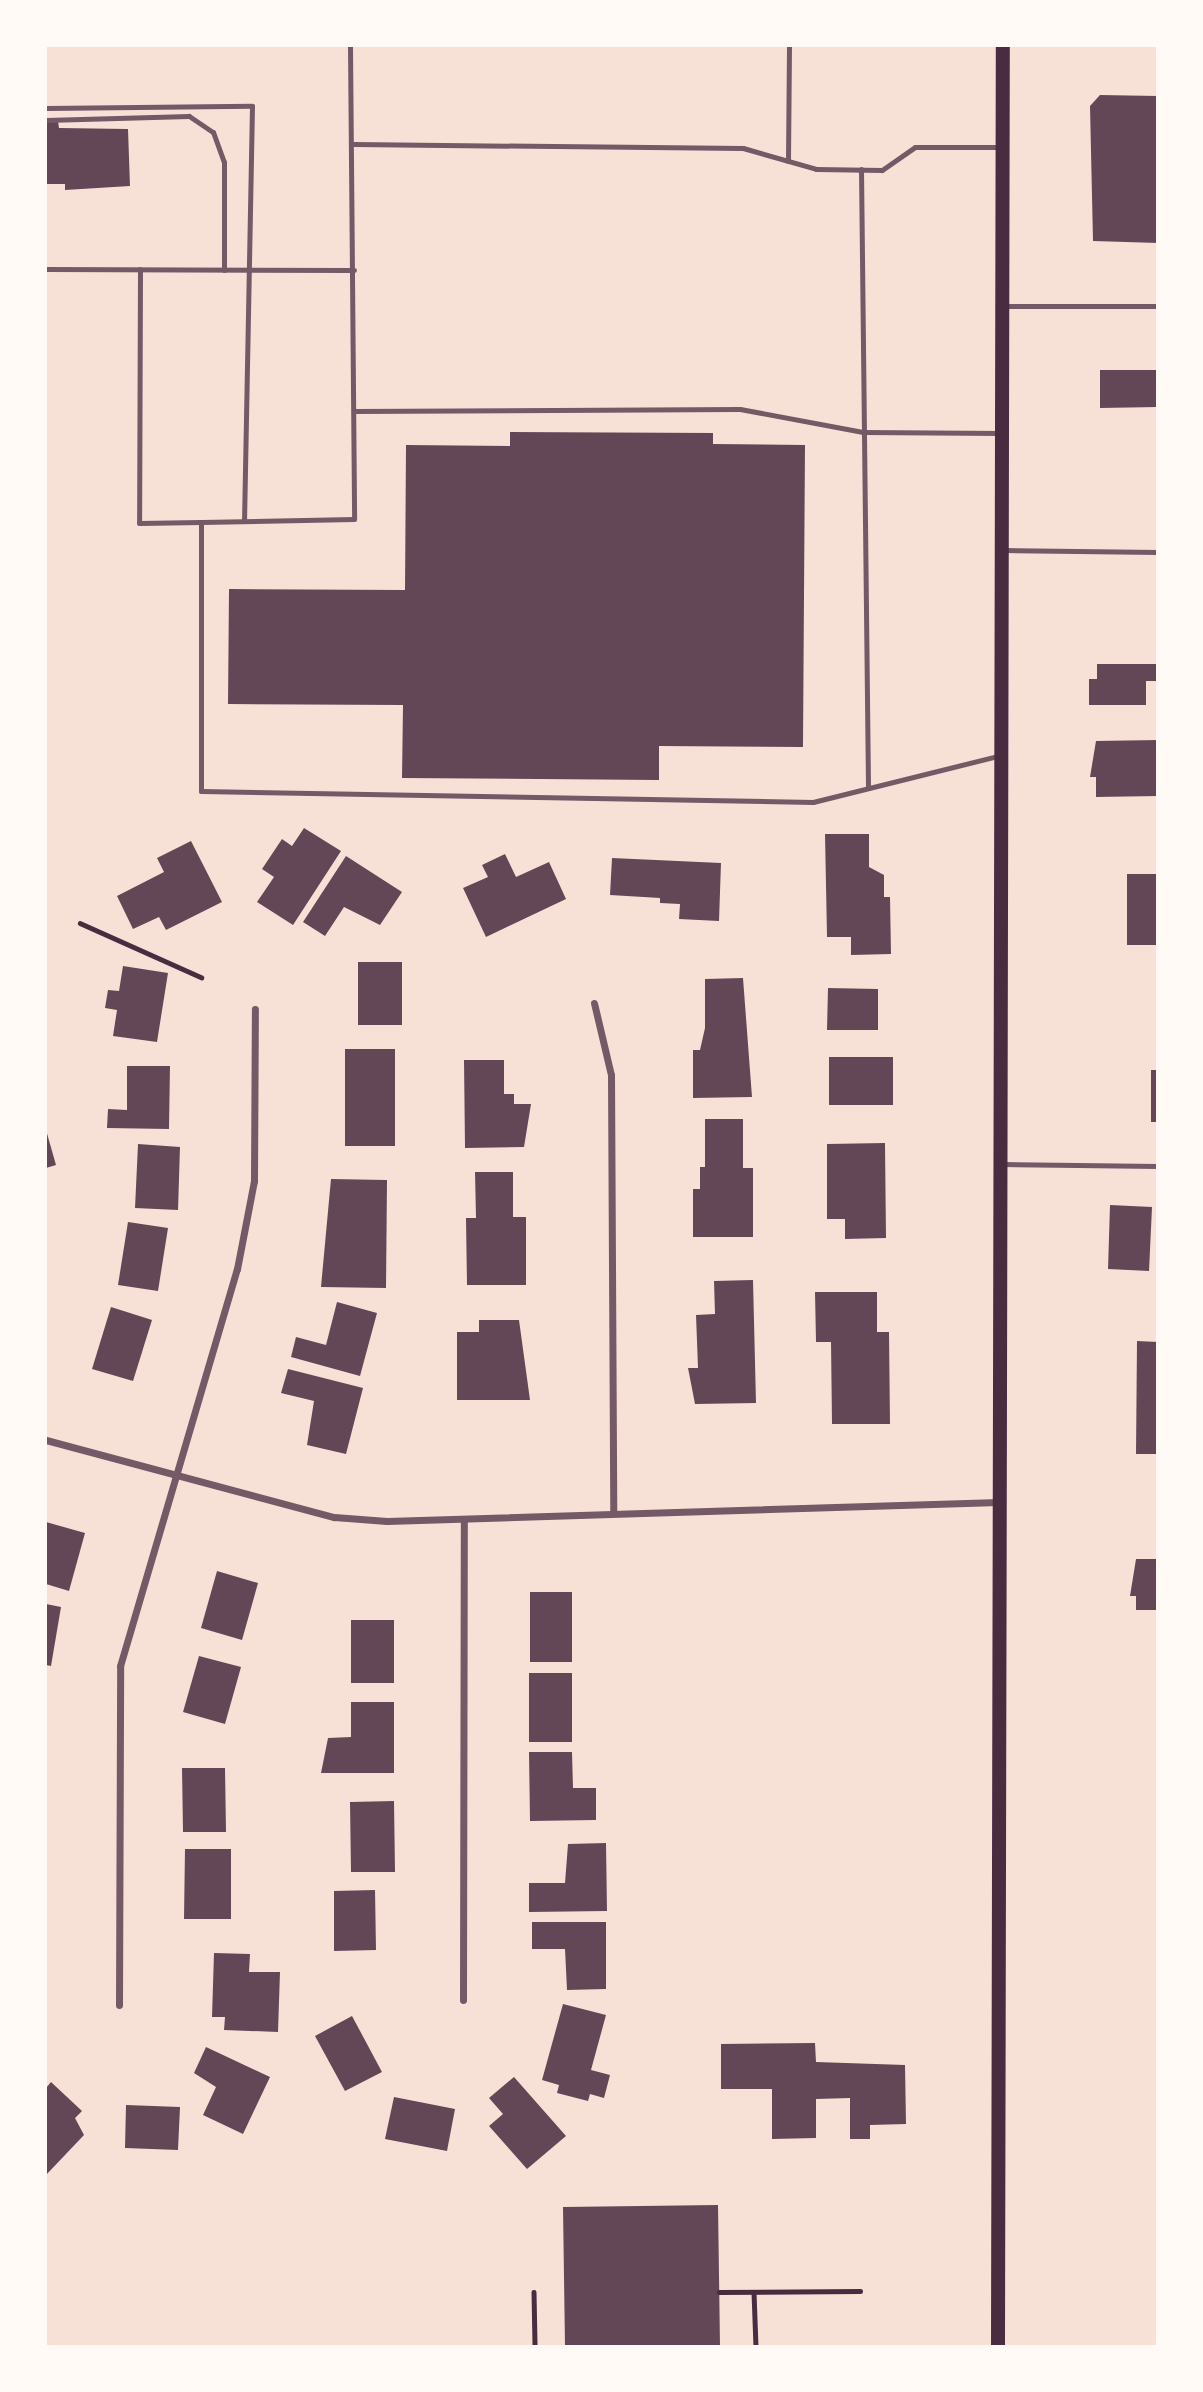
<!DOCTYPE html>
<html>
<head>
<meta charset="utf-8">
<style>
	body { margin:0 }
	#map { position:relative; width:1203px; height:2392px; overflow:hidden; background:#f7e1d7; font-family:"Nunito Sans",sans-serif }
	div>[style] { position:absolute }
	.building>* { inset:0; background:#644757 }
	.path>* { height:4.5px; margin:-2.25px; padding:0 2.25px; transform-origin:2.25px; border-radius:2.25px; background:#4a2c40 }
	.service>* { height:5px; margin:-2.5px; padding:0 2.5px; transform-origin:2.5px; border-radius:2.5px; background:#755966 }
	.minor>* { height:7px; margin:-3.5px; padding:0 3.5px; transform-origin:3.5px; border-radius:3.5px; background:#755966 }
	.secondary>* { height:14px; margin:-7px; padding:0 7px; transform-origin:7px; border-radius:7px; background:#4a2c40 }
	span { translate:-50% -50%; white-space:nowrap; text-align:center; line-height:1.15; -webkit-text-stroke:7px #fffaf5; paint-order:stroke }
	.frame { position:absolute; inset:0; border:47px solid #fffaf5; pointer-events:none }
</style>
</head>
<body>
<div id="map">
	<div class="building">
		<div style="clip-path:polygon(1100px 95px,1158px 96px,1158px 243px,1093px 241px,1090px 106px)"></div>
		<div style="clip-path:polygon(46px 121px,58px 121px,59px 128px,128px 129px,130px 186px,65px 190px,65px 184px,46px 184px)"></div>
		<div style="clip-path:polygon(1100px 370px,1158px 370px,1158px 407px,1100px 408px)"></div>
		<div style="clip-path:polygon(510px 432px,713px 433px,713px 444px,805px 445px,803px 747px,659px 746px,659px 780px,402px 778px,403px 705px,228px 704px,229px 589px,405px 590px,406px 445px,510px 446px)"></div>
		<div style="clip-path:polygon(1097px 664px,1156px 664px,1156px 681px,1146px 681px,1146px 705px,1089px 705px,1089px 679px,1097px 679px)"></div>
		<div style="clip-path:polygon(1158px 740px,1158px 796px,1096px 797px,1096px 777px,1090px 777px,1096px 741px)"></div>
		<div style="clip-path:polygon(304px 828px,341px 851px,293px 925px,257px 902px,274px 877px,262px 869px,282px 839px,292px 846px)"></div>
		<div style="clip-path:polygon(825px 834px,869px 834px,869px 867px,884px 875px,884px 897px,890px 897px,891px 954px,851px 955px,851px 937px,827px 937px)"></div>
		<div style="clip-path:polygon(191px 841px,222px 902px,166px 930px,159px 917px,133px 929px,117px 896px,164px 872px,157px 858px)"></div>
		<div style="clip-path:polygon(505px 854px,516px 877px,549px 862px,566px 899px,486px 937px,463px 888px,488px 877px,482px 865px)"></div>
		<div style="clip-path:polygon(346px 856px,402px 892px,380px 925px,344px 907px,325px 936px,303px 922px)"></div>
		<div style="clip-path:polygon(612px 858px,721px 863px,719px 921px,679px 919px,680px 904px,660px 903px,660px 898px,610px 895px)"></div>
		<div style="clip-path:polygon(1127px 874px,1158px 874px,1158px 945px,1127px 945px)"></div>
		<div style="clip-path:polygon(358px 962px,402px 962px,402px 1025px,358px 1025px)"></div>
		<div style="clip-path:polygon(123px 966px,168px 973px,157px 1042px,113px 1036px,117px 1010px,105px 1008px,108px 990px,119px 991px)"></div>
		<div style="clip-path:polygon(743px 978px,752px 1097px,693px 1098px,693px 1050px,700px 1050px,705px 1028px,705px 979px)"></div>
		<div style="clip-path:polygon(828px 988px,878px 989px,878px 1030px,827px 1030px)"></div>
		<div style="clip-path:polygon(345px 1049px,395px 1049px,395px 1146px,345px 1146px)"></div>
		<div style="clip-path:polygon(829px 1057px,893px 1057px,893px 1105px,829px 1105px)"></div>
		<div style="clip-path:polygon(464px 1060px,504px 1060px,504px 1094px,514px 1094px,514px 1104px,531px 1104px,524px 1147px,465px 1148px)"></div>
		<div style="clip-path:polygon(127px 1066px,170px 1066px,169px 1129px,107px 1128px,108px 1109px,127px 1110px)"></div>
		<div style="clip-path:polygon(1151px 1070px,1158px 1070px,1158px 1122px,1151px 1122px)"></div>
		<div style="clip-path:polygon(705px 1119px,743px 1119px,743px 1168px,753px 1168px,753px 1237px,693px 1237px,693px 1189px,700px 1189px,700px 1167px,705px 1167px)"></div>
		<div style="clip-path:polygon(46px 1130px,56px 1165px,46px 1168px)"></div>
		<div style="clip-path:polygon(885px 1143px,886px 1238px,845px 1239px,845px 1219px,827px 1219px,827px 1144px)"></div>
		<div style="clip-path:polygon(138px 1144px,180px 1147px,178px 1210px,135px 1208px)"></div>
		<div style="clip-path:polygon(475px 1172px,513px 1172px,513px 1217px,526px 1217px,526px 1285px,467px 1285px,466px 1218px,476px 1218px)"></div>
		<div style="clip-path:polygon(331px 1179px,387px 1180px,386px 1288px,321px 1287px)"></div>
		<div style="clip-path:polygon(1110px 1205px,1152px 1207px,1149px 1271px,1108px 1269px)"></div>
		<div style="clip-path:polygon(128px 1222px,168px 1228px,158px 1291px,118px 1285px)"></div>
		<div style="clip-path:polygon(753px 1280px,756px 1403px,695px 1404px,688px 1368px,698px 1368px,696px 1315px,715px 1314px,714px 1281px)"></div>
		<div style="clip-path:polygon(815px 1292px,877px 1292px,877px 1332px,889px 1332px,890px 1424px,832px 1424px,831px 1342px,816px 1342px)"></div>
		<div style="clip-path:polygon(337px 1302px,377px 1313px,360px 1376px,291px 1357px,296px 1337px,326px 1345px)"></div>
		<div style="clip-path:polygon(111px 1307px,152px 1320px,133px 1381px,92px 1369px)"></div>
		<div style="clip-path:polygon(479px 1320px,519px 1320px,530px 1400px,457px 1400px,457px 1332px,479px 1332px)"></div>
		<div style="clip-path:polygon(1137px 1341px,1158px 1342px,1158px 1454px,1136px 1454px)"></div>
		<div style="clip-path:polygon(288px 1369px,363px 1388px,346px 1454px,307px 1445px,314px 1401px,281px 1393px)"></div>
		<div style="clip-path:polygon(46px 1522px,85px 1533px,69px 1591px,46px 1584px)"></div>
		<div style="clip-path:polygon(1136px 1559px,1158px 1559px,1158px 1610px,1136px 1610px,1136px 1596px,1130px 1596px)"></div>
		<div style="clip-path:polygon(217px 1571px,258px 1583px,242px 1640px,201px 1628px)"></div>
		<div style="clip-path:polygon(530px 1592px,572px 1592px,572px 1662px,530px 1662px)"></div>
		<div style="clip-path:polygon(46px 1604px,61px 1607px,51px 1666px,46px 1665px)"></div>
		<div style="clip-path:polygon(351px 1620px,394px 1620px,394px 1683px,351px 1683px)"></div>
		<div style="clip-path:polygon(199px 1656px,241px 1667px,225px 1724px,183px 1712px)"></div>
		<div style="clip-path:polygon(529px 1673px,572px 1673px,572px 1742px,529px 1742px)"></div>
		<div style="clip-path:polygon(351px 1702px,394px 1702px,394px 1773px,321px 1773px,328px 1738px,351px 1737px)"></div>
		<div style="clip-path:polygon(529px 1752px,572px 1752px,573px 1788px,596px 1788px,596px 1820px,530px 1821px)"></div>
		<div style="clip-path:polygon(182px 1768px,225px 1768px,226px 1832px,183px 1832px)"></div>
		<div style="clip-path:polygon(394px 1801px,395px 1872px,351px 1872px,350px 1802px)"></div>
		<div style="clip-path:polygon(606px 1843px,607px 1911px,529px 1912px,529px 1883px,565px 1883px,568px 1844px)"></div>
		<div style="clip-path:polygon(185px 1849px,231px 1849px,231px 1919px,184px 1919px)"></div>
		<div style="clip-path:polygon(375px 1890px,376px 1950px,334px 1951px,334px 1891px)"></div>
		<div style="clip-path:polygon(532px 1922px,606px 1922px,606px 1989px,567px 1990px,565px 1949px,532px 1949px)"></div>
		<div style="clip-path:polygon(214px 1953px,250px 1954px,249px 1972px,280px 1972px,278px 2032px,224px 2030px,225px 2017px,212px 2017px)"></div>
		<div style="clip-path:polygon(563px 2004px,606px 2015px,591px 2070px,610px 2075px,604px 2098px,590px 2094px,588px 2101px,557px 2093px,559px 2085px,542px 2080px)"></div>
		<div style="clip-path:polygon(352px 2016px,382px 2072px,345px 2091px,315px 2036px)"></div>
		<div style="clip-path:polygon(815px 2043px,816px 2062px,905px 2065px,906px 2124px,870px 2125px,870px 2139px,850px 2139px,850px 2098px,816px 2099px,816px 2138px,772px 2139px,772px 2089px,721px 2089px,721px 2044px)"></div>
		<div style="clip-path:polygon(206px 2047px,270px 2077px,243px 2134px,203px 2115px,216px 2087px,194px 2073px)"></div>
		<div style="clip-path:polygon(514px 2077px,566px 2136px,527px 2169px,489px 2126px,503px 2114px,489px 2098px)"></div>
		<div style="clip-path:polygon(51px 2082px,82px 2111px,75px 2118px,84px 2135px,46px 2175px,46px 2088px)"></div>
		<div style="clip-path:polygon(394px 2097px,455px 2109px,447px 2151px,385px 2139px)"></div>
		<div style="clip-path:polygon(126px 2105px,180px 2107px,178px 2150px,125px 2148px)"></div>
		<div style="clip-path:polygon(718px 2205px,720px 2346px,565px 2346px,563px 2207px)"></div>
	</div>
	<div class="path">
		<div style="left:80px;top:923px;width:133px;rotate:24.1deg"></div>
		<div style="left:534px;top:2292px;width:54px;rotate:88.9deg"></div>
		<div style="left:719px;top:2292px;width:141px;rotate:-0.4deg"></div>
		<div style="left:754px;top:2292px;width:54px;rotate:87.9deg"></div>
	</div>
	<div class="service">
		<div style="left:350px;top:46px;width:473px;rotate:89.5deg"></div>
		<div style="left:354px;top:519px;width:153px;rotate:178.9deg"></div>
		<div style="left:201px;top:522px;width:269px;rotate:90deg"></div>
		<div style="left:201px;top:791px;width:612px;rotate:1.03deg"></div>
		<div style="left:813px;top:802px;width:194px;rotate:-14deg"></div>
		<div style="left:46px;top:108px;width:206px;rotate:-0.6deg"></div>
		<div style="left:252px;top:106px;width:415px;rotate:91.1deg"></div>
		<div style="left:46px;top:120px;width:143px;rotate:-1.6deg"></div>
		<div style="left:189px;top:116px;width:29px;rotate:34deg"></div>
		<div style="left:213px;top:132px;width:32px;rotate:70deg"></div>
		<div style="left:224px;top:162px;width:108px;rotate:90deg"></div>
		<div style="left:353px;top:144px;width:390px;rotate:0.6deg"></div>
		<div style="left:743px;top:148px;width:76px;rotate:16deg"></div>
		<div style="left:816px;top:169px;width:66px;rotate:0.9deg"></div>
		<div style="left:882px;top:170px;width:40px;rotate:-34.9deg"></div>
		<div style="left:915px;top:147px;width:87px"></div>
		<div style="left:788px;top:161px;width:115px;rotate:-89.5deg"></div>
		<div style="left:861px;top:169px;width:619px;rotate:89.35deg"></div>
		<div style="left:46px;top:269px;width:308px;rotate:0.2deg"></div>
		<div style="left:140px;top:269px;width:254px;rotate:90.2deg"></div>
		<div style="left:139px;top:523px;width:62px;rotate:-0.9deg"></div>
		<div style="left:1003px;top:306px;width:155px"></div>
		<div style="left:354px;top:411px;width:386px;rotate:-0.3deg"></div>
		<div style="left:740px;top:409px;width:125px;rotate:10.6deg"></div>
		<div style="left:863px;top:432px;width:138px;rotate:0.4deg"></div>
		<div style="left:1003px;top:550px;width:155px;rotate:0.7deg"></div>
		<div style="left:1003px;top:1164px;width:155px;rotate:0.7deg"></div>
	</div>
	<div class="minor">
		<div style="left:594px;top:1003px;width:74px;rotate:76.7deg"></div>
		<div style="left:611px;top:1075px;width:436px;rotate:89.7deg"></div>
		<div style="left:46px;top:1440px;width:298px;rotate:15deg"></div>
		<div style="left:334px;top:1517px;width:53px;rotate:4.3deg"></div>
		<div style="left:387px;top:1521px;width:612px;rotate:-1.78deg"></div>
		<div style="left:463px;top:2000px;width:481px;rotate:-89.9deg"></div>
		<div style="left:119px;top:2005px;width:339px;rotate:-89.8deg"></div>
		<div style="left:120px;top:1666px;width:414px;rotate:-73.6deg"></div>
		<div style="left:237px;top:1269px;width:90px;rotate:-79.1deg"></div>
		<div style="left:254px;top:1181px;width:172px;rotate:-89.7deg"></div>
	</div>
	<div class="secondary">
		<div style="left:998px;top:2346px;width:2300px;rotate:-89.88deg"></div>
	</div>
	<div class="frame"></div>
</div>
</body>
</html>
